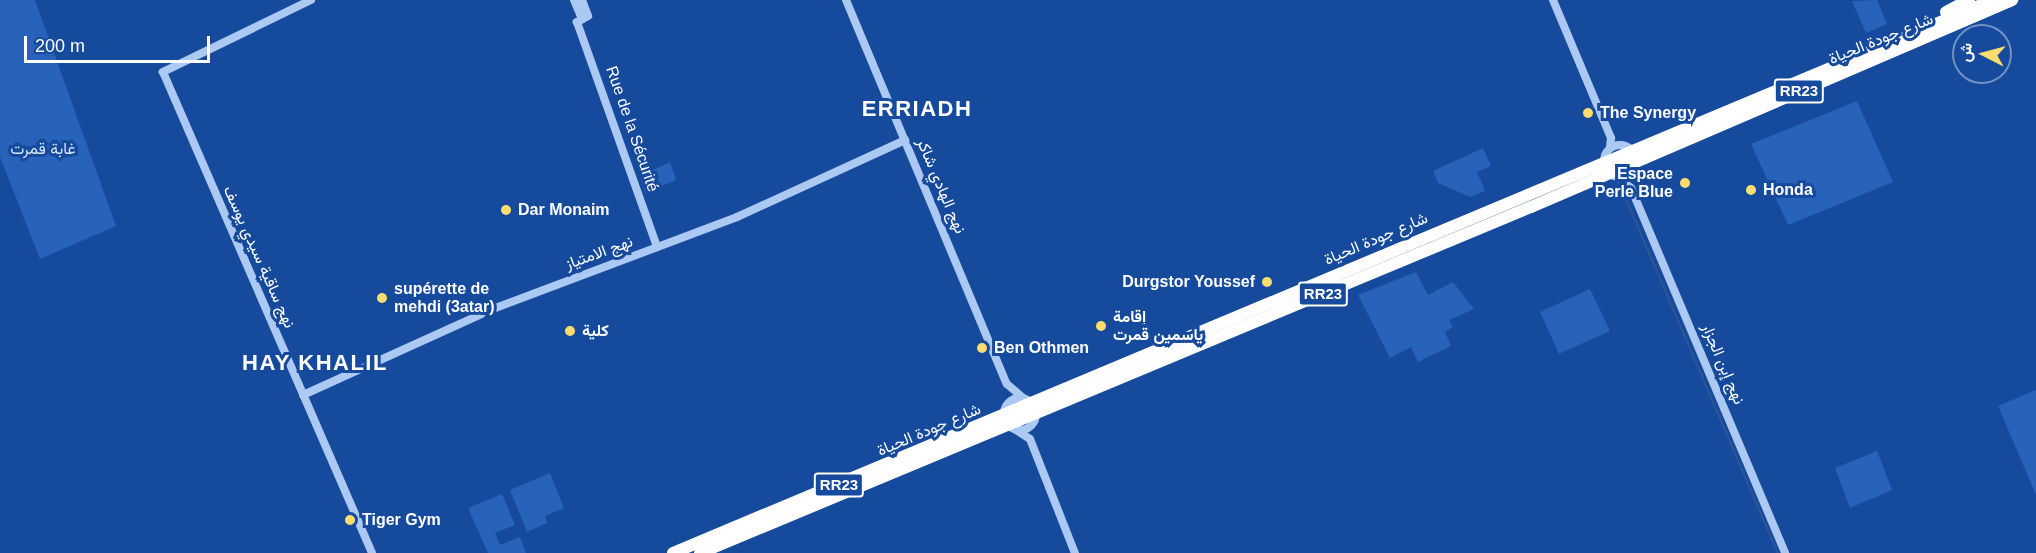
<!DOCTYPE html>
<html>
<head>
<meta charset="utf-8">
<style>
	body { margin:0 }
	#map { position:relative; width:2036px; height:553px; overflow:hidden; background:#154a9d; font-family:Arial,Vazirmatn,sans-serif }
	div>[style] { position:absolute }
	.green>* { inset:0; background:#2863bb }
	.stream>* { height:1.5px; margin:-0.75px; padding:0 0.75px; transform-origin:0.75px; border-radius:0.75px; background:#2f5594 }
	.minor>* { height:8px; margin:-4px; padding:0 4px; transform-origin:4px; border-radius:4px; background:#acc9f3 }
	.minor>.ring { margin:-4px; padding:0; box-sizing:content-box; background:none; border:8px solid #acc9f3; border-radius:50% }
	.highway>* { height:12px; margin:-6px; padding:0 6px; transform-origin:6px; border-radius:6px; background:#fff }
	.dots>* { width:16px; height:16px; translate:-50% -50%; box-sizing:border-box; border:3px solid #154a9d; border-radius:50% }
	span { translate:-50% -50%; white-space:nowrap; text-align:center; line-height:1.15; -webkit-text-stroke:6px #154a9d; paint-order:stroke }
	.shield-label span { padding:2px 4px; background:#154a9d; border:2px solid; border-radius:4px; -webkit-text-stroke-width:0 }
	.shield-label { font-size:15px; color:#fff; font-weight:700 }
	.street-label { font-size:16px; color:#fff }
	.poi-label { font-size:16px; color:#fff; font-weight:700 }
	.left { translate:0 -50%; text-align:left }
	.right { translate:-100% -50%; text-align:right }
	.park-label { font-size:16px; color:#d4e5fd }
	.district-label { font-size:22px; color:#fff; font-weight:700; letter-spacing:1.5px }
	.north { position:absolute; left:1952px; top:24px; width:60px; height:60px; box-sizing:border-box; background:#154a9d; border:2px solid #7392c4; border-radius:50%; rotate:276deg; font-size:16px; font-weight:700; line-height:24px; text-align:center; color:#fff }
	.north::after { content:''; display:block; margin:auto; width:21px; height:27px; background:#ffdc6e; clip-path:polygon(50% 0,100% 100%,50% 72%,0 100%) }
	.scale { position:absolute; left:24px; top:36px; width:186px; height:27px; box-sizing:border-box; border:3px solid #fff; border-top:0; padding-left:8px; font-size:18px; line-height:21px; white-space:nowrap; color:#fff; -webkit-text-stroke:4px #154a9d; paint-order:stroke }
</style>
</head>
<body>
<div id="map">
	<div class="green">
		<div style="clip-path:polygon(0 0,35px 0,116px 226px,40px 259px,0 157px)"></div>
		<div style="clip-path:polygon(1877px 0,1887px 24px,1866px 33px,1852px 1px)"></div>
		<div style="clip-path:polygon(1857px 101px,1893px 182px,1788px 225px,1751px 144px)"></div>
		<div style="clip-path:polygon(1483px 148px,1491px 166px,1477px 172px,1485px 191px,1470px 197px,1438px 183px,1433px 171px)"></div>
		<div style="clip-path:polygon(670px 162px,676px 180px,645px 193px,640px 176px)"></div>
		<div style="clip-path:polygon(1416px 272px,1428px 295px,1453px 282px,1474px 309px,1449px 320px,1453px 327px,1445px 332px,1451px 346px,1418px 362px,1411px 347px,1390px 358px,1358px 295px)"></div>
		<div style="clip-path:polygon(1590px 289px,1610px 331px,1559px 354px,1540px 312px)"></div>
		<div style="clip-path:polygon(2036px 390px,2036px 495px,1998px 406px)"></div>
		<div style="clip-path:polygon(1877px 451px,1892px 490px,1850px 508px,1835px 468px)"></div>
		<div style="clip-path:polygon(550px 473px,564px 508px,545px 516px,547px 523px,527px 532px,510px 490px)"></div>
		<div style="clip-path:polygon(502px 494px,515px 525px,495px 533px,500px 545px,520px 537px,526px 553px,488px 553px,468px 508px)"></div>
	</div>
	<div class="stream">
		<div style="left:1622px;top:189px;width:396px;rotate:66.8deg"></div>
	</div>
	<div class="minor">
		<div style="left:311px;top:0;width:165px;rotate:154.1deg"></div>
		<div style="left:163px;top:72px;width:524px;rotate:66.51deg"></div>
		<div style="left:574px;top:0;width:21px;rotate:67deg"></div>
		<div style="left:582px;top:0;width:17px;rotate:69deg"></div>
		<div style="left:588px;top:16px;width:13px;rotate:151deg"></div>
		<div style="left:577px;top:22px;width:239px;rotate:70.4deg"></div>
		<div style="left:846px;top:0;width:416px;rotate:67.3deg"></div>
		<div style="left:1007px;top:384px;width:21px;rotate:41deg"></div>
		<div style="left:1553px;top:0;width:150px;rotate:67.2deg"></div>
		<div style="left:1611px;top:138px;width:10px;rotate:96deg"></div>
		<div class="ring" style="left:1604px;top:145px;width:24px;height:24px"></div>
		<div style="left:1619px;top:178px;width:16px;rotate:40deg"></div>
		<div style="left:1631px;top:188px;width:396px;rotate:67.1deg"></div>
		<div style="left:303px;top:395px;width:205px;rotate:-24.4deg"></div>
		<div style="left:490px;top:310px;width:264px;rotate:-20.6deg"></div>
		<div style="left:737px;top:217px;width:185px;rotate:-24.6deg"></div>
		<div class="ring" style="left:1004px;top:398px;width:24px;height:24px"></div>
		<div style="left:1013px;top:428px;width:20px;rotate:33deg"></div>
		<div style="left:1030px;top:439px;width:123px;rotate:68.5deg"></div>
	</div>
	<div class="highway">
		<div style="left:1946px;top:12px;width:26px;rotate:-28deg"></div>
		<div style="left:673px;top:553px;width:1431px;rotate:-22.73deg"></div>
		<div style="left:700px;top:553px;width:900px;rotate:-22.61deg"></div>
		<div style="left:1531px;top:207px;width:524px;rotate:-23.28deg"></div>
	</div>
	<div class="dots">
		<div style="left:1588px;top:113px;background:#ffdc6e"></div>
		<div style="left:1685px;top:183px;background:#ffdc6e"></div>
		<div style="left:1751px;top:190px;background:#ffdc6e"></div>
		<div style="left:506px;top:210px;background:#ffdc6e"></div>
		<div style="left:1267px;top:282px;background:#ffdc6e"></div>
		<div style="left:382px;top:298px;background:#ffdc6e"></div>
		<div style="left:1101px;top:326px;background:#ffdc6e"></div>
		<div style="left:570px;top:331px;background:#ffdc6e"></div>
		<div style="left:982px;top:348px;background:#ffdc6e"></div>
		<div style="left:350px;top:520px;background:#ffdc6e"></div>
	</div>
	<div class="shield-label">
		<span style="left:1799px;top:91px">RR23</span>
		<span style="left:1323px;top:294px">RR23</span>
		<span style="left:839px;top:485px">RR23</span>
	</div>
	<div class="street-label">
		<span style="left:1881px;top:39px;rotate:-22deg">شارع جودة الحياة</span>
		<span style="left:632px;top:129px;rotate:71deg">Rue de la Sécurité</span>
		<span style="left:941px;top:186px;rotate:67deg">نهج الهادي شاكر</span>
		<span style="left:1376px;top:239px;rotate:-23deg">شارع جودة الحياة</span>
		<span style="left:599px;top:253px;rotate:-20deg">نهج الامتياز</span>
		<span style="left:259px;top:257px;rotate:66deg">نهج ساقية سيدي يوسف</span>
		<span style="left:1723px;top:364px;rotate:67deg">نهج إبن الجزار</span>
		<span style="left:929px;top:430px;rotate:-23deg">شارع جودة الحياة</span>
	</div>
	<div class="poi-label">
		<span class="left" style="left:1600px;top:113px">The Synergy</span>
		<span class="right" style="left:1673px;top:183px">Espace<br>Perle Blue</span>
		<span class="left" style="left:1763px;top:190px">Honda</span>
		<span class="left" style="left:518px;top:210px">Dar Monaim</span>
		<span class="right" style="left:1255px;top:282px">Durgstor Youssef</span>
		<span class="left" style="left:394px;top:298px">supérette de<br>mehdi (3atar)</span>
		<span class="left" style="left:1113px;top:326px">إقامة<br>ياسمين قمرت</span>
		<span class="left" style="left:582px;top:331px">كلية</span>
		<span class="left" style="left:994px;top:348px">Ben Othmen</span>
		<span class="left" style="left:362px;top:520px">Tiger Gym</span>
	</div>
	<div class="park-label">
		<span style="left:43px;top:149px">غابة قمرت</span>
	</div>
	<div class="district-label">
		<span style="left:917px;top:109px">ERRIADH</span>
		<span style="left:315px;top:363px">HAY KHALIL</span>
	</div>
	<div class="north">ش</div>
	<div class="scale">200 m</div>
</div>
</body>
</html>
